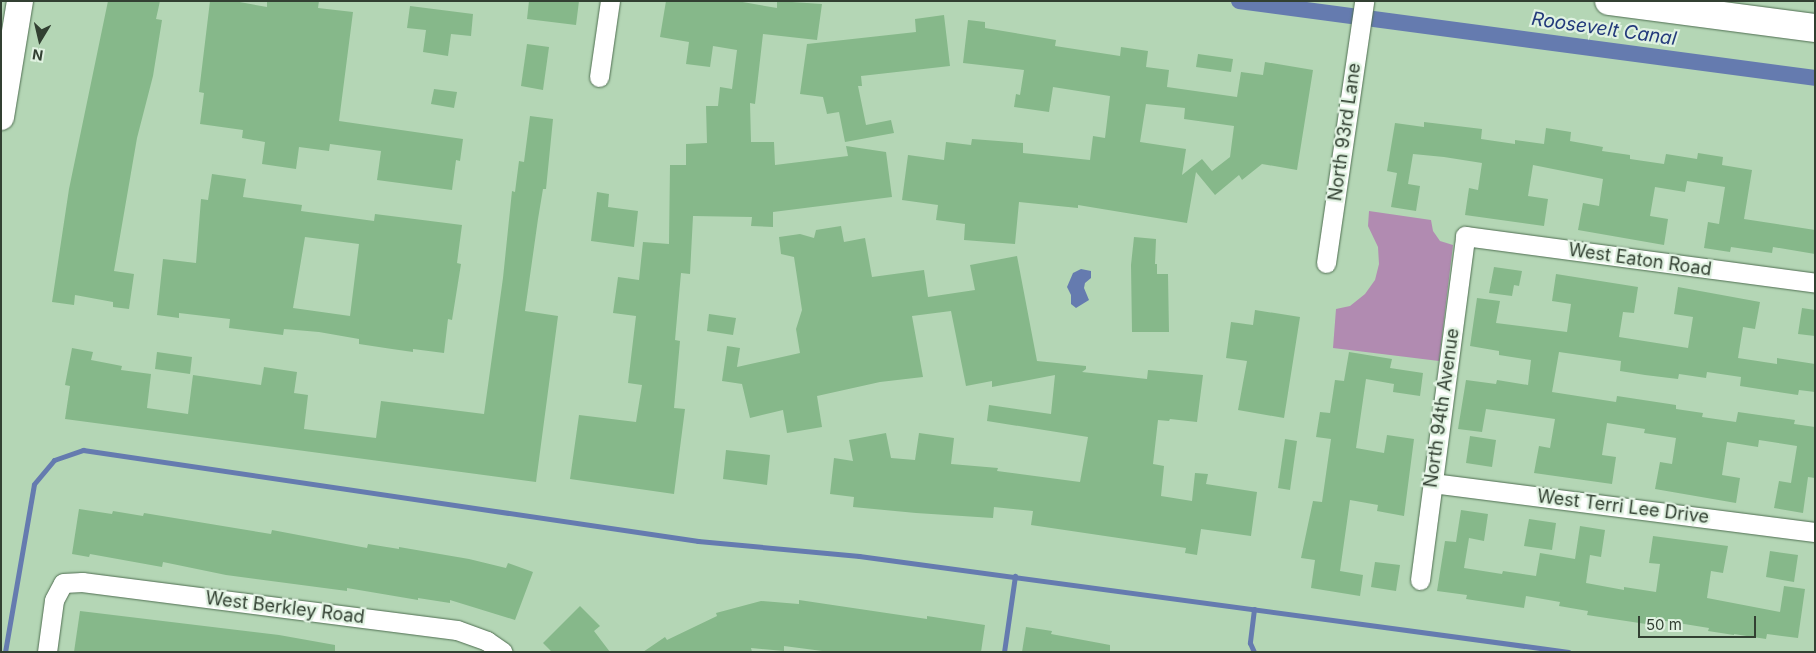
<!DOCTYPE html>
<html>
<head>
<meta charset="utf-8">
<style>
	body { margin:0 }
	#map { position:relative; width:1816px; height:653px; overflow:hidden; background:#b4d6b5; font-family:Inter,sans-serif }
	div>[style] { position:absolute }
	.green>* { inset:0; background:#b18bb1 }
	.water>* { inset:0; background:#657baf }
	.stream>* { height:5px; margin:-2.5px; padding:0 2.5px; transform-origin:2.5px; border-radius:2.5px; background:#657baf }
	.canal>* { height:16px; margin:-8px; padding:0 8px; transform-origin:8px; border-radius:8px; background:#657baf }
	.building>* { inset:0; background:#86b88a }
	.roads { filter:drop-shadow(0 0 1px #4f6e51) drop-shadow(0 0 1px #4f6e51) }
	.street>* { height:19px; margin:-9.5px; padding:0 9.5px; transform-origin:9.5px; border-radius:9.5px; background:#fff }
	.secondary>* { height:26px; margin:-13px; padding:0 13px; transform-origin:13px; border-radius:13px; background:#fff }
	.primary>* { height:28px; margin:-14px; padding:0 14px; transform-origin:14px; border-radius:14px; background:#fff }
	span { translate:-50% -50%; white-space:nowrap; text-align:center; line-height:1.15; -webkit-text-stroke:4.5px #e0f2e1; paint-order:stroke }
	.street-label { font-size:18px; color:#324032 }
	.water-label { font-size:19px; color:#233a7b; font-style:italic }
	.frame { position:absolute; inset:0; border:2px solid #324032; pointer-events:none }
	.north { position:absolute; left:15px; top:15px; width:50px; height:50px; -webkit-text-stroke:4px #e0f2e1; paint-order:stroke; rotate:189deg; font-size:14px; font-weight:700; line-height:20px; text-align:center; color:#324032 }
	.north::after { content:''; display:block; margin:auto; width:18px; height:22px; background:#324032; clip-path:polygon(50% 0,100% 100%,50% 72%,0 100%) }
	.scale { position:absolute; left:1638px; top:616px; width:118px; height:22px; box-sizing:border-box; border:2px solid #324032; border-top:0; padding-left:6px; font-size:15px; line-height:18px; white-space:nowrap; color:#324032; -webkit-text-stroke:4px #e0f2e1; paint-order:stroke }
</style>
</head>
<body>
<div id="map">
	<div class="green">
		<div style="clip-path:polygon(1369px 211px,1431px 220px,1433px 231px,1440px 241px,1453px 245px,1439px 361px,1333px 348px,1336px 309px,1350px 306px,1365px 294px,1375px 280px,1379px 264px,1378px 247px,1368px 226px)"></div>
	</div>
	<div class="water">
		<div style="clip-path:polygon(1081px 269px,1091px 271px,1091px 278px,1085px 283px,1084px 288px,1089px 300px,1076px 308px,1071px 304px,1071px 295px,1067px 287px,1073px 273px)"></div>
	</div>
	<div class="stream">
		<div style="left:1254px;top:609px;width:34px;rotate:97deg"></div>
		<div style="left:1250px;top:643px;width:10px;rotate:66deg"></div>
		<div style="left:5px;top:652px;width:170px;rotate:-80.2deg"></div>
		<div style="left:34px;top:484px;width:31px;rotate:-50deg"></div>
		<div style="left:54px;top:460px;width:31px;rotate:-19deg"></div>
		<div style="left:83px;top:450px;width:622px;rotate:8.42deg"></div>
		<div style="left:698px;top:541px;width:162px;rotate:5.3deg"></div>
		<div style="left:859px;top:556px;width:716px;rotate:7.7deg"></div>
		<div style="left:1004px;top:652px;width:77px;rotate:-81.8deg"></div>
	</div>
	<div class="canal">
		<div style="left:1239px;top:1px;width:581px;rotate:7.61deg"></div>
	</div>
	<div class="building">
		<div style="clip-path:polygon(108px 1px,160px 1px,156px 19px,162px 20px,153px 76px,137px 138px,114px 271px,134px 274px,129px 309px,113px 307px,113px 302px,75px 295px,74px 305px,52px 302px,69px 189px)"></div>
		<div style="clip-path:polygon(210px 1px,234px 1px,267px 7px,267px 1px,319px 1px,318px 8px,353px 12px,339px 121px,463px 139px,460px 161px,456px 160px,452px 190px,377px 180px,381px 151px,330px 144px,329px 151px,299px 147px,296px 169px,262px 164px,265px 142px,242px 138px,243px 130px,200px 124px,204px 93px,199px 92px)"></div>
		<div style="clip-path:polygon(529px 1px,579px 1px,576px 25px,527px 19px)"></div>
		<div style="clip-path:polygon(666px 1px,737px 1px,777px 8px,777px 1px,822px 4px,817px 40px,763px 34px,755px 104px,750px 103px,751px 142px,774px 142px,775px 165px,848px 156px,846px 146px,886px 152px,892px 197px,773px 212px,773px 227px,751px 226px,752px 217px,693px 216px,690px 274px,681px 273px,675px 340px,680px 341px,674px 408px,685px 409px,674px 494px,570px 479px,579px 415px,636px 422px,642px 385px,628px 383px,636px 316px,613px 313px,618px 277px,639px 280px,643px 242px,669px 244px,670px 165px,686px 165px,686px 144px,707px 143px,706px 106px,718px 106px,720px 87px,732px 89px,737px 50px,713px 46px,710px 67px,686px 64px,689px 42px,660px 37px)"></div>
		<div style="clip-path:polygon(410px 6px,473px 14px,471px 36px,451px 34px,448px 56px,423px 52px,426px 30px,407px 28px)"></div>
		<div style="clip-path:polygon(944px 15px,950px 66px,861px 76px,862px 86px,858px 86px,866px 125px,891px 120px,894px 133px,845px 142px,839px 112px,827px 114px,823px 97px,800px 94px,807px 44px,916px 32px,915px 19px)"></div>
		<div style="clip-path:polygon(evenodd,968px 20px,985px 22px,985px 28px,1056px 40px,1055px 46px,1120px 56px,1121px 47px,1148px 51px,1146px 67px,1169px 70px,1167px 87px,1237px 97px,1241px 72px,1263px 75px,1265px 62px,1313px 70px,1297px 170px,1262px 164px,1242px 180px,1239px 175px,1215px 195px,1196px 172px,1187px 223px,1078px 205px,1078px 208px,1019px 202px,1015px 244px,964px 240px,965px 224px,936px 220px,938px 205px,902px 200px,908px 155px,944px 160px,946px 142px,971px 145px,972px 139px,1023px 143px,1023px 153px,1090px 160px,1093px 136px,1105px 138px,1110px 96px,1053px 87px,1049px 112px,1014px 107px,1016px 94px,1020px 95px,1024px 70px,963px 63px,968px 20px,1146px 104px,1185px 108px,1184px 119px,1234px 126px,1230px 157px,1212px 171px,1202px 159px,1182px 175px,1186px 149px,1140px 142px,1146px 104px)"></div>
		<div style="clip-path:polygon(527px 44px,549px 47px,543px 90px,521px 86px)"></div>
		<div style="clip-path:polygon(1198px 54px,1233px 59px,1231px 72px,1196px 67px)"></div>
		<div style="clip-path:polygon(434px 89px,457px 92px,454px 108px,431px 104px)"></div>
		<div style="clip-path:polygon(530px 116px,553px 119px,546px 189px,543px 189px,538px 219px,525px 311px,558px 316px,536px 482px,65px 419px,70px 386px,65px 385px,72px 348px,93px 352px,91px 360px,122px 366px,121px 370px,151px 374px,147px 408px,188px 414px,193px 375px,261px 385px,264px 367px,297px 372px,294px 393px,308px 395px,304px 429px,376px 438px,381px 401px,484px 414px,503px 278px,512px 191px,515px 192px,519px 161px,524px 162px)"></div>
		<div style="clip-path:polygon(1424px 122px,1482px 129px,1481px 139px,1515px 144px,1515px 140px,1544px 144px,1546px 128px,1571px 132px,1570px 141px,1603px 147px,1602px 151px,1630px 155px,1630px 159px,1664px 164px,1666px 154px,1697px 159px,1698px 153px,1723px 157px,1722px 165px,1752px 170px,1744px 219px,1815px 230px,1815px 254px,1773px 247px,1772px 253px,1731px 247px,1730px 252px,1704px 248px,1708px 222px,1719px 224px,1725px 187px,1687px 181px,1685px 192px,1655px 187px,1650px 216px,1668px 219px,1664px 245px,1578px 230px,1583px 203px,1599px 206px,1603px 179px,1533px 165px,1528px 196px,1548px 199px,1544px 226px,1465px 215px,1469px 188px,1478px 190px,1482px 163px,1444px 157px,1413px 154px,1408px 184px,1420px 186px,1416px 211px,1391px 207px,1397px 173px,1387px 171px,1395px 123px,1424px 127px)"></div>
		<div style="clip-path:polygon(evenodd,212px 174px,246px 179px,243px 197px,302px 205px,301px 211px,374px 221px,375px 214px,462px 225px,457px 263px,461px 264px,452px 320px,448px 319px,444px 353px,413px 349px,413px 352px,392px 349px,359px 344px,359px 339px,319px 332px,284px 329px,283px 335px,229px 328px,230px 319px,179px 313px,179px 318px,157px 315px,163px 259px,196px 263px,201px 199px,208px 200px,212px 174px,305px 237px,359px 244px,350px 316px,293px 308px,305px 237px)"></div>
		<div style="clip-path:polygon(597px 192px,609px 194px,608px 207px,638px 211px,634px 247px,591px 241px)"></div>
		<div style="clip-path:polygon(841px 226px,844px 242px,865px 238px,872px 277px,924px 270px,928px 297px,975px 290px,970px 265px,1017px 256px,1037px 361px,1086px 366px,1086px 369px,1082px 372px,1147px 379px,1148px 370px,1203px 375px,1197px 422px,1170px 419px,1169px 421px,1158px 420px,1153px 464px,1164px 466px,1161px 496px,1192px 501px,1195px 473px,1208px 474px,1206px 484px,1257px 492px,1251px 536px,1201px 529px,1197px 555px,1185px 553px,1186px 548px,1031px 525px,1033px 511px,994px 507px,993px 518px,916px 513px,853px 507px,854px 497px,830px 494px,834px 458px,853px 461px,849px 440px,886px 433px,891px 458px,915px 460px,919px 433px,954px 438px,951px 464px,998px 468px,997px 471px,1080px 482px,1088px 437px,987px 421px,989px 405px,1051px 414px,1055px 375px,992px 387px,992px 381px,966px 386px,951px 311px,912px 316px,923px 377px,880px 382px,817px 396px,822px 427px,787px 433px,783px 410px,750px 418px,742px 384px,722px 381px,727px 346px,740px 348px,737px 367px,800px 353px,796px 329px,802px 310px,794px 257px,781px 254px,779px 237px,800px 234px,814px 238px,816px 230px)"></div>
		<div style="clip-path:polygon(1134px 237px,1156px 239px,1155px 264px,1157px 264px,1157px 274px,1168px 274px,1169px 332px,1132px 332px,1131px 265px)"></div>
		<div style="clip-path:polygon(1494px 267px,1522px 271px,1519px 286px,1514px 285px,1512px 296px,1489px 293px)"></div>
		<div style="clip-path:polygon(1556px 274px,1638px 287px,1634px 313px,1623px 312px,1619px 337px,1688px 348px,1693px 317px,1674px 314px,1678px 287px,1760px 302px,1755px 329px,1743px 327px,1738px 358px,1777px 364px,1777px 358px,1815px 364px,1815px 392px,1799px 390px,1798px 395px,1740px 386px,1741px 377px,1707px 372px,1706px 378px,1679px 374px,1678px 379px,1645px 375px,1620px 371px,1621px 361px,1559px 352px,1552px 392px,1616px 402px,1617px 396px,1676px 405px,1676px 409px,1703px 413px,1702px 417px,1736px 422px,1738px 412px,1795px 420px,1794px 424px,1815px 427px,1815px 478px,1808px 477px,1803px 513px,1774px 508px,1779px 481px,1791px 483px,1797px 446px,1759px 440px,1758px 447px,1727px 442px,1722px 475px,1740px 478px,1736px 503px,1655px 489px,1660px 462px,1672px 464px,1676px 438px,1644px 433px,1645px 429px,1607px 423px,1602px 455px,1616px 457px,1612px 484px,1534px 473px,1539px 446px,1550px 448px,1555px 419px,1486px 409px,1482px 432px,1458px 429px,1466px 380px,1496px 384px,1497px 380px,1528px 385px,1531px 360px,1499px 355px,1499px 351px,1470px 346px,1477px 298px,1500px 301px,1496px 323px,1567px 332px,1571px 304px,1552px 301px)"></div>
		<div style="clip-path:polygon(1802px 308px,1815px 310px,1815px 336px,1798px 334px)"></div>
		<div style="clip-path:polygon(1255px 310px,1300px 317px,1284px 418px,1238px 410px,1247px 361px,1226px 358px,1231px 322px,1253px 325px)"></div>
		<div style="clip-path:polygon(709px 314px,736px 318px,733px 335px,707px 331px)"></div>
		<div style="clip-path:polygon(157px 352px,192px 357px,190px 374px,155px 369px)"></div>
		<div style="clip-path:polygon(1349px 352px,1392px 359px,1390px 368px,1423px 373px,1420px 396px,1393px 392px,1394px 384px,1366px 379px,1356px 448px,1384px 453px,1387px 435px,1414px 439px,1404px 516px,1377px 511px,1378px 505px,1350px 500px,1340px 571px,1363px 575px,1360px 596px,1311px 588px,1315px 560px,1301px 558px,1313px 501px,1322px 502px,1331px 439px,1316px 437px,1320px 412px,1330px 413px,1335px 380px,1344px 381px)"></div>
		<div style="clip-path:polygon(1470px 436px,1496px 440px,1492px 467px,1466px 463px)"></div>
		<div style="clip-path:polygon(1285px 439px,1297px 441px,1290px 490px,1278px 488px)"></div>
		<div style="clip-path:polygon(726px 450px,770px 455px,767px 485px,723px 479px)"></div>
		<div style="clip-path:polygon(79px 509px,112px 514px,113px 511px,143px 516px,144px 513px,271px 534px,272px 530px,367px 548px,368px 544px,399px 549px,399px 547px,469px 559px,506px 568px,508px 563px,533px 572px,515px 620px,450px 600px,450px 603px,418px 598px,418px 600px,347px 588px,347px 591px,226px 575px,163px 562px,162px 567px,90px 554px,89px 557px,72px 554px)"></div>
		<div style="clip-path:polygon(1461px 510px,1488px 514px,1484px 541px,1469px 538px,1464px 568px,1502px 574px,1503px 571px,1536px 576px,1540px 553px,1575px 559px,1580px 526px,1605px 530px,1601px 557px,1590px 555px,1586px 583px,1624px 590px,1624px 587px,1656px 592px,1660px 564px,1649px 563px,1653px 536px,1728px 546px,1723px 573px,1711px 571px,1707px 598px,1780px 612px,1784px 586px,1805px 589px,1798px 638px,1767px 634px,1766px 639px,1734px 634px,1734px 635px,1708px 631px,1709px 628px,1647px 618px,1646px 624px,1613px 619px,1587px 615px,1588px 611px,1559px 606px,1560px 602px,1526px 596px,1524px 608px,1466px 599px,1467px 595px,1437px 591px,1445px 541px,1456px 542px)"></div>
		<div style="clip-path:polygon(1529px 519px,1556px 523px,1552px 550px,1524px 546px)"></div>
		<div style="clip-path:polygon(1770px 551px,1798px 555px,1794px 582px,1766px 577px)"></div>
		<div style="clip-path:polygon(1375px 562px,1400px 565px,1396px 591px,1371px 587px)"></div>
		<div style="clip-path:polygon(799px 600px,927px 619px,927px 616px,985px 625px,981px 652px,830px 652px,784px 646px,784px 651px,751px 648px,752px 652px,643px 652px,665px 637px,667px 640px,717px 616px,716px 613px,761px 601px,799px 604px)"></div>
		<div style="clip-path:polygon(580px 606px,600px 626px,594px 631px,610px 652px,552px 652px,543px 643px)"></div>
		<div style="clip-path:polygon(80px 611px,279px 635px,335px 645px,335px 652px,74px 652px)"></div>
		<div style="clip-path:polygon(1026px 627px,1052px 631px,1051px 634px,1110px 645px,1110px 652px,1022px 652px)"></div>
	</div>
	<div class="roads">
		<div class="street">
			<div style="left:599px;top:77px;width:77px;rotate:-81.8deg"></div>
			<div style="left:1326px;top:263px;width:265px;rotate:-81.7deg"></div>
			<div style="left:1432px;top:483px;width:386px;rotate:7.3deg"></div>
			<div style="left:1420px;top:580px;width:347px;rotate:-82.5deg"></div>
			<div style="left:1465px;top:236px;width:353px;rotate:7.6deg"></div>
			<div style="left:47px;top:652px;width:52px;rotate:-82.3deg"></div>
			<div style="left:54px;top:600px;width:19px;rotate:-62deg"></div>
			<div style="left:63px;top:583px;width:19px;rotate:-3deg"></div>
			<div style="left:82px;top:582px;width:378px;rotate:7.3deg"></div>
			<div style="left:457px;top:630px;width:32px;rotate:20deg"></div>
			<div style="left:487px;top:641px;width:19px;rotate:35deg"></div>
		</div>
		<div class="secondary">
			<div style="left:1px;top:117px;width:118px;rotate:-80.7deg"></div>
		</div>
		<div class="primary">
			<div style="left:1609px;top:1px;width:208px;rotate:7.5deg"></div>
		</div>
	</div>
	<div class="street-label">
		<span style="left:1345px;top:132px;rotate:-82deg">North 93rd Lane</span>
		<span style="left:1640px;top:260px;rotate:8deg">West Eaton Road</span>
		<span style="left:1442px;top:408px;rotate:-82deg">North 94th Avenue</span>
		<span style="left:1623px;top:507px;rotate:7deg">West Terri Lee Drive</span>
		<span style="left:285px;top:608px;rotate:7deg">West Berkley Road</span>
	</div>
	<div class="water-label">
		<span style="left:1604px;top:29px;rotate:8deg">Roosevelt Canal</span>
	</div>
	<div class="frame"></div>
	<div class="north">N</div>
	<div class="scale">50 m</div>
</div>
</body>
</html>
